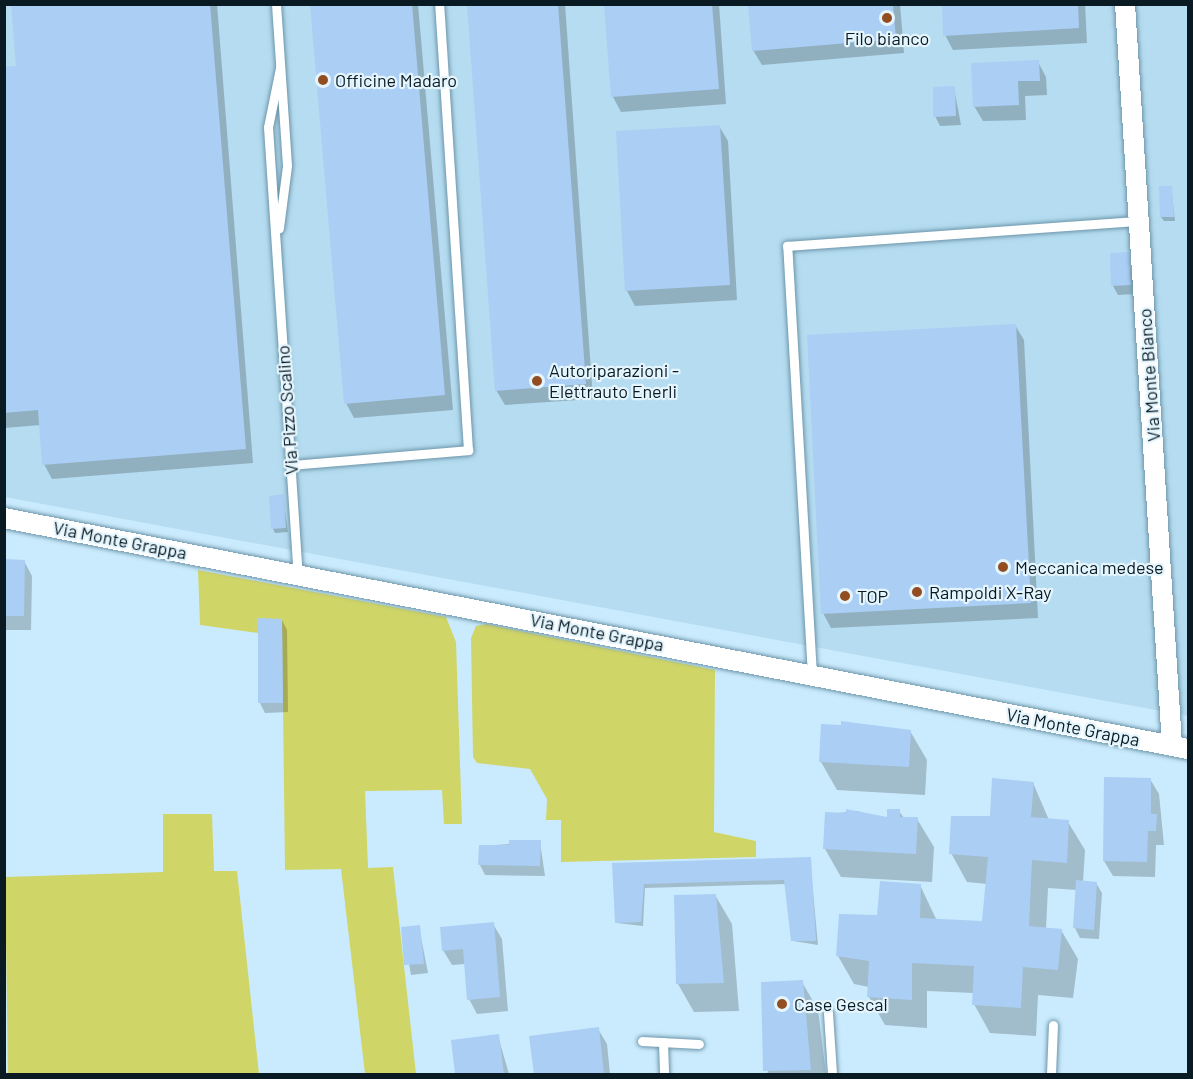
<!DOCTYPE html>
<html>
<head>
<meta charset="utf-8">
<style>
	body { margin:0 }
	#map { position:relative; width:1193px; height:1079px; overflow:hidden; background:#caebfd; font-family:Barlow,sans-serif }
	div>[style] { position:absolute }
	.built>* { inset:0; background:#b5dcf0 }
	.green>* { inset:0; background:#d0d567 }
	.shadow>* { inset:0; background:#0003 }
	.building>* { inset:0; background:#abcef5 }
	.roads { filter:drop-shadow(0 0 2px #6d95a9) drop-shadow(0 0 2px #6d95a9) }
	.lane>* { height:9px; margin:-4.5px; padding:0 4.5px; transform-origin:4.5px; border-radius:4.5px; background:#fff }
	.street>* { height:20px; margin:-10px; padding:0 10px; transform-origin:10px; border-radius:10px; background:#fff }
	.dots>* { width:16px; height:16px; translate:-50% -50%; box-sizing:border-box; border:3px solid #e5f5fe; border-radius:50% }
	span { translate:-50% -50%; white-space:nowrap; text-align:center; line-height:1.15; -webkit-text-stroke:4.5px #e5f5fe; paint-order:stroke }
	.poi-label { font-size:18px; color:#0a1a22 }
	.left { translate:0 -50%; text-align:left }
	.street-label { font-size:18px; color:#0a1a22 }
	.frame { position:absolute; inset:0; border:6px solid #0a1a22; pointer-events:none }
</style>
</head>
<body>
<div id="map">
	<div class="built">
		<div style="clip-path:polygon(4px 5px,1188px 5px,1188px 716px,5px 497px)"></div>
	</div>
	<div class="green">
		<div style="clip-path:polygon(198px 570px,446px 617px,456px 642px,462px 824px,444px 824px,442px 790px,365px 791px,368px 868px,393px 867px,416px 1074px,365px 1074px,341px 869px,285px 870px,282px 619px,258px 619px,258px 633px,200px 625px)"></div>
		<div style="clip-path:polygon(486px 624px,715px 670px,714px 832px,756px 841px,756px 857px,561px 862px,561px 820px,546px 820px,547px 799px,530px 769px,477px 763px,473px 757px,471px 638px,476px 626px)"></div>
		<div style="clip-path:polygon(163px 814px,212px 814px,214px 871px,237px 871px,259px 1074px,8px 1074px,5px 877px,163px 872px)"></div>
	</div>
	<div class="shadow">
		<div style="clip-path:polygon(12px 4px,217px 4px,253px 463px,52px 479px,44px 464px,41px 425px,4px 428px,4px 68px,17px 67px)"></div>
		<div style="clip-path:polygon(312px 4px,418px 4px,453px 410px,354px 418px,346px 403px)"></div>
		<div style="clip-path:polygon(468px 4px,565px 4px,593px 399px,505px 405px,496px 390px)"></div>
		<div style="clip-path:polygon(605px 4px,719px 4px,726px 104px,621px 112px,613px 97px)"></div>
		<div style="clip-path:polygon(749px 4px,900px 4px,904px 53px,762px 65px,753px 50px)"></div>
		<div style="clip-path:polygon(943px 4px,1085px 4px,1087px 43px,953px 50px,945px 35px)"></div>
		<div style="clip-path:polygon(1038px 62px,1046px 77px,1047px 95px,1025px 96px,1026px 120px,983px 121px,974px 106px)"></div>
		<div style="clip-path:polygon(954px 88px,961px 125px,940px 126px,935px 116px)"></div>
		<div style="clip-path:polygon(719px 126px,728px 141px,737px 300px,635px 306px,627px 291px)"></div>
		<div style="clip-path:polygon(1171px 187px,1175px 221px,1164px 221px,1161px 217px)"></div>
		<div style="clip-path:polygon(1128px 253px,1135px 294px,1118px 295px,1113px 286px)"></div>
		<div style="clip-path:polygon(1015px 325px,1024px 340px,1038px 618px,831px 628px,823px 613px)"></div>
		<div style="clip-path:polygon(283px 496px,288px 532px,275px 533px,273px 529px)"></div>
		<div style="clip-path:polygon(4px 561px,24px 561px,32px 576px,31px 630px,4px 630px)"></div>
		<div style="clip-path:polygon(259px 620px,282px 620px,287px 630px,288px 712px,265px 713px,260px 703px)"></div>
		<div style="clip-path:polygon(910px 731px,927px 760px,925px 795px,837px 790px,821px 762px)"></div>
		<div style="clip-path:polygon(1106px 779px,1150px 779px,1159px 794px,1164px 845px,1156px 845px,1155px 877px,1113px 876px,1104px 861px)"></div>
		<div style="clip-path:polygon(1033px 783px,1049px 820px,1068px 822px,1085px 850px,1083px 882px,1096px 883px,1102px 893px,1099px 939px,1080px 938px,1075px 928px,1077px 890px,1048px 888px,1046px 929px,1061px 930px,1078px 959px,1073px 998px,1038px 995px,1036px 1036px,990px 1033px,974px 1004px,974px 993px,927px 991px,927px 1028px,885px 1025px,869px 997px,869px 987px,854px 984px,838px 956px,920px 885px,937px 921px,983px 923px,987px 884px,967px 882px,951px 853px)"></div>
		<div style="clip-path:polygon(859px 811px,862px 817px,888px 818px,899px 811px,904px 818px,917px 819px,934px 847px,932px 882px,841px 877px,825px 849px,827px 814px)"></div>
		<div style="clip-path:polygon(540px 842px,545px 876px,485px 875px,480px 865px,480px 846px)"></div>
		<div style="clip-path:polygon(810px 859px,818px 945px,793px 941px,786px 884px,645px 888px,643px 926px,617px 923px,613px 864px)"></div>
		<div style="clip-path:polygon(715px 895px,732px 924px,739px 1011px,694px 1012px,678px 984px,676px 896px)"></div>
		<div style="clip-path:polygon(493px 924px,502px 939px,508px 1011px,477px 1014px,469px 999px,466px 964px,452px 965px,443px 950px)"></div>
		<div style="clip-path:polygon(419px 927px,428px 973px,411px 975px,403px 929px)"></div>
		<div style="clip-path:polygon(802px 982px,818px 1010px,826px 1074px,767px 1074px)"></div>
		<div style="clip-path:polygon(598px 1029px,607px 1044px,610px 1074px,535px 1074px,531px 1037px)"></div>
		<div style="clip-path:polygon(498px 1036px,509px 1074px,456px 1074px,452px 1041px)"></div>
	</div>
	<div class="building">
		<div style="clip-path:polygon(11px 4px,210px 4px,246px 449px,42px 465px,38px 410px,4px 413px,4px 67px,16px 66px)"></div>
		<div style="clip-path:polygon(310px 4px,412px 4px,445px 395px,344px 404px)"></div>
		<div style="clip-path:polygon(467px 4px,558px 4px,586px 384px,495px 391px)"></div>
		<div style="clip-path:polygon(604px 4px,712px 4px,719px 89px,611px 97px)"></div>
		<div style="clip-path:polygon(748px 4px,893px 4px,896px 39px,752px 51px)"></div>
		<div style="clip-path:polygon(942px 4px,1078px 4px,1079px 28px,943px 36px)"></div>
		<div style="clip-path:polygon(1039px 60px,1040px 81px,1018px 81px,1019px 105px,973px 107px,971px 63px)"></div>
		<div style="clip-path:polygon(955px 86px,956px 116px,933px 117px,933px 87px)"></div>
		<div style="clip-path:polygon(720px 125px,730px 285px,625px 291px,616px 131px)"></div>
		<div style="clip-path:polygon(1159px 186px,1172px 186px,1174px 217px,1160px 217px)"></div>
		<div style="clip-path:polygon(1129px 252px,1131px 285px,1111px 286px,1110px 253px)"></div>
		<div style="clip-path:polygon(1016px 324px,1031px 603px,821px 614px,807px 335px)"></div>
		<div style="clip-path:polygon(284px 494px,286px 528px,271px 529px,269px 496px)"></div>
		<div style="clip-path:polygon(4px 559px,25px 560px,24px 616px,4px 616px)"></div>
		<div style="clip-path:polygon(258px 618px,282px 619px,283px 703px,258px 703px)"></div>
		<div style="clip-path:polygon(841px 721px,911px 730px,909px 767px,819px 762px,821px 724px,841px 725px)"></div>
		<div style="clip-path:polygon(1104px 777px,1151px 778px,1151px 814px,1157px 814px,1156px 831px,1148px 831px,1147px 862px,1103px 861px)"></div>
		<div style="clip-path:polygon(992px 778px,1034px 782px,1031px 817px,1069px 820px,1067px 863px,1032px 860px,1029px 926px,1062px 929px,1058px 970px,1023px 967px,1021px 1008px,972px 1005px,974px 966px,912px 963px,912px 1000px,867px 997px,869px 961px,836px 956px,839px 914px,877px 915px,880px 881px,921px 884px,920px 918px,982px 921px,988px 857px,949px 854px,951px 816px,990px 816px)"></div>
		<div style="clip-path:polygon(846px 809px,887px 817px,887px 809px,900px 809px,900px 817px,918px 817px,916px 854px,823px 849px,825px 812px,846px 813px)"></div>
		<div style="clip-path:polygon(509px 840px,541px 840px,540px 866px,478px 865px,479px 845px,509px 845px)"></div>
		<div style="clip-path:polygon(811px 857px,816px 941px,791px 941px,784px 880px,644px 884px,641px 922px,615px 923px,612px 863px)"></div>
		<div style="clip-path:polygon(1076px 880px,1097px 882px,1094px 930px,1073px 928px)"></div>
		<div style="clip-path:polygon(716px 894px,724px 983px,676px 984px,674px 895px)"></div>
		<div style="clip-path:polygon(494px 922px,500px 997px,467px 1000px,463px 949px,442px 951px,440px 927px)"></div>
		<div style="clip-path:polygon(420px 925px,424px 964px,404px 965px,401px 927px)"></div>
		<div style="clip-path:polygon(803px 980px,811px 1070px,763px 1071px,761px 982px)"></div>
		<div style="clip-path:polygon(599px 1027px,604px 1074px,534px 1074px,529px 1036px)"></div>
		<div style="clip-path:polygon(499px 1034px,504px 1074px,455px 1074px,451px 1040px)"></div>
	</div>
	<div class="roads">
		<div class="lane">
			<div style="left:276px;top:4px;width:162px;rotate:86.1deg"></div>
			<div style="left:287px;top:166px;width:63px;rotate:97.4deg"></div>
			<div style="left:280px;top:68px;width:60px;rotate:101.5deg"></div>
			<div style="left:268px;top:127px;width:448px;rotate:86.2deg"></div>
			<div style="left:291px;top:465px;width:178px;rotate:-4.8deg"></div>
			<div style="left:468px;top:450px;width:447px;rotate:-93.7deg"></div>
			<div style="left:812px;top:675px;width:430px;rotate:-93.3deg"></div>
			<div style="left:787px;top:246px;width:353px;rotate:-4.1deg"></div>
			<div style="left:828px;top:1013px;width:61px;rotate:86.2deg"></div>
			<div style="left:642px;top:1041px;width:57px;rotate:3deg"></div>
			<div style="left:663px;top:1042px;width:32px;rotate:88deg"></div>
			<div style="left:1051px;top:1074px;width:49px;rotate:-87.7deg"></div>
		</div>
		<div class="street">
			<div style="left:1125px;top:4px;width:742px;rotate:86.37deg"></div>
			<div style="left:4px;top:518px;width:1206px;rotate:11.04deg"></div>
		</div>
	</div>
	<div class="dots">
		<div style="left:887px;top:18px;background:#924e20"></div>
		<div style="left:323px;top:80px;background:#924e20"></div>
		<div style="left:537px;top:381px;background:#924e20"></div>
		<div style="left:1003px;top:567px;background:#924e20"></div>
		<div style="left:917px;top:592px;background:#924e20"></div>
		<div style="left:845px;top:596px;background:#924e20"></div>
		<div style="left:782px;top:1004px;background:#924e20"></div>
	</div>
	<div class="poi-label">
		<span style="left:887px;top:38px">Filo bianco</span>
		<span class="left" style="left:335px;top:80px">Officine Madaro</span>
		<span class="left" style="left:549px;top:381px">Autoriparazioni -<br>Elettrauto Enerli</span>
		<span class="left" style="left:1015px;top:567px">Meccanica medese</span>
		<span class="left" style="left:929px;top:592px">Rampoldi X-Ray</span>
		<span class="left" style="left:857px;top:596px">TOP</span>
		<span class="left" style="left:794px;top:1004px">Case Gescal</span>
	</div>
	<div class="street-label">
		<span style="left:1149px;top:375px;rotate:-94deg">Via Monte Bianco</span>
		<span style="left:287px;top:410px;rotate:-94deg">Via Pizzo Scalino</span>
		<span style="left:120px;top:540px;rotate:11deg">Via Monte Grappa</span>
		<span style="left:597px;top:632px;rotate:11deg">Via Monte Grappa</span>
		<span style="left:1073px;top:727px;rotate:11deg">Via Monte Grappa</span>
	</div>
	<div class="frame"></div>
</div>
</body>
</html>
